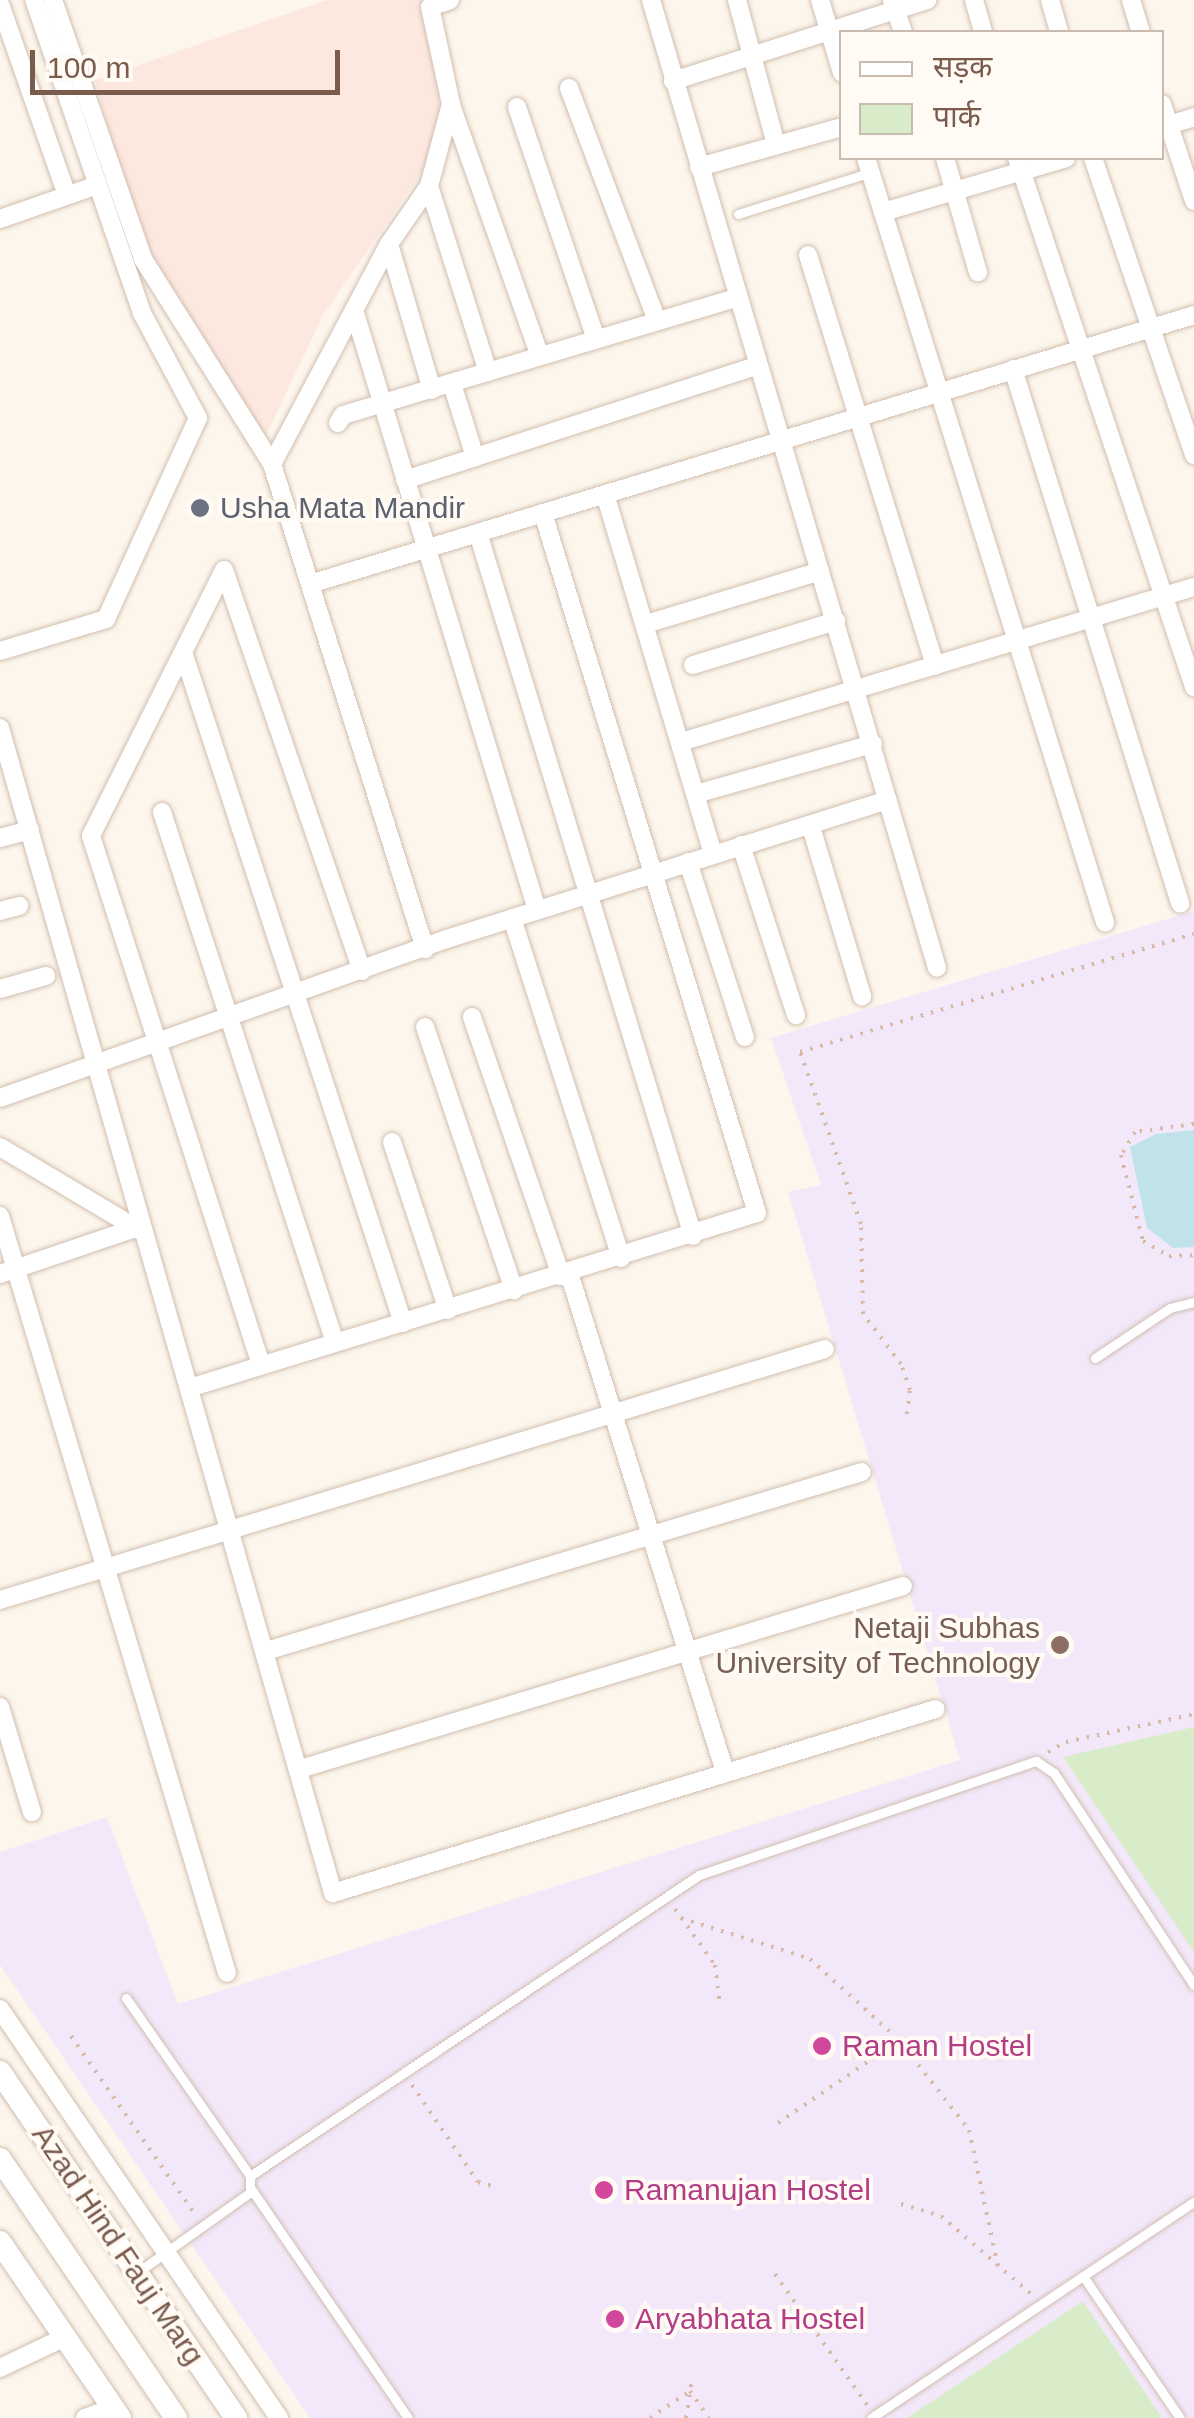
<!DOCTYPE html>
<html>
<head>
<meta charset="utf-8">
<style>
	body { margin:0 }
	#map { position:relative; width:1194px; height:2418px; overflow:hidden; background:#fdf6ec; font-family:Helvetica,"Noto Sans Devanagari",sans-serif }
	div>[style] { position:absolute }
	.commercial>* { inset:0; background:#fde8e0 }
	.education>* { inset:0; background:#f3e8fa }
	.green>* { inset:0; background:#d8ecc9 }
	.water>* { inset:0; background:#bfe3e8 }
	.path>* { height:4px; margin-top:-2px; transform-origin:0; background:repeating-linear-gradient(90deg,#d9b8a5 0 2.5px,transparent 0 10.5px) }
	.roads { filter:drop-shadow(0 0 2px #d1beb0) drop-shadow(0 0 2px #d1beb0) }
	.lane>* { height:9px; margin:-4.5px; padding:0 4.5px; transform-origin:4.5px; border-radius:4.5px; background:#fff }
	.street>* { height:18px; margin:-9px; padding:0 9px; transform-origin:9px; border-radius:9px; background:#fff }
	.secondary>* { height:22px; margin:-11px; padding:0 11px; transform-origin:11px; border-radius:11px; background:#fff }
	.dots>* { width:28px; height:28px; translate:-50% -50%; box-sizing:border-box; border:5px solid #fffaf3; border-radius:50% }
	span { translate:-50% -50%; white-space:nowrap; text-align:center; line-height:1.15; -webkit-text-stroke:8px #fffaf3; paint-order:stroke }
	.worship-label { font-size:30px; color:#5b616d }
	.left { translate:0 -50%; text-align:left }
	.education-label { font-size:30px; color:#785e54 }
	.right { translate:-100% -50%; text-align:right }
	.hotel-label { font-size:30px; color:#b23c85 }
	.street-label { font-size:30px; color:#7a5c4d }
	.legend { position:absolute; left:839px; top:30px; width:325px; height:130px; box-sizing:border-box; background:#fffaf3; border:2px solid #cabbb1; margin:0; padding:12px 18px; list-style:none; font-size:30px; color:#7a5c4d }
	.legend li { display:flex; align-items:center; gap:20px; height:50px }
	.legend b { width:50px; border:2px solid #cabbb1 }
	.scale { position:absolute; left:30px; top:50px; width:310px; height:45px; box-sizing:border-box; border:5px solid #7a5c4d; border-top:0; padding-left:12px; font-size:30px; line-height:35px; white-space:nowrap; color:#7a5c4d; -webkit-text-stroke:8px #fffaf3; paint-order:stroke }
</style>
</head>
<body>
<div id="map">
	<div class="commercial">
		<div style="clip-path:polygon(327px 0,422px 0,438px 63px,439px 104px,461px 116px,323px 315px,264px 440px,144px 250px,95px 80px)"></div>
	</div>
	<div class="education">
		<div style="clip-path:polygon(1194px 911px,1194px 2418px,310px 2418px,0 1965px,0 1852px,107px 1817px,178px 2004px,960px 1760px,788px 1192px,821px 1185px,771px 1038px)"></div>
	</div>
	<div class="green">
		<div style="clip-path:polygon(1194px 1727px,1194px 1952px,1063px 1757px)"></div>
		<div style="clip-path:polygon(1083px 2301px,1162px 2418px,907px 2418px)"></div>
	</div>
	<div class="water">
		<div style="clip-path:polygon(1194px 1130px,1194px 1247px,1173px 1248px,1147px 1228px,1130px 1147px,1156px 1134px)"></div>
	</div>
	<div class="path">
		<div style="left:1194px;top:1124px;width:60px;rotate:172.3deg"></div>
		<div style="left:1135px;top:1132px;width:27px;rotate:121deg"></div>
		<div style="left:1121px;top:1155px;width:89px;rotate:75.7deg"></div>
		<div style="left:1143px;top:1241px;width:30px;rotate:30deg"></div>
		<div style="left:1169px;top:1256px;width:25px;rotate:-2deg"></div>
		<div style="left:907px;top:1414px;width:24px;rotate:-83deg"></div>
		<div style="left:910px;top:1390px;width:28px;rotate:-109deg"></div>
		<div style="left:901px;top:1364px;width:63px;rotate:-127.2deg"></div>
		<div style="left:863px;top:1314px;width:90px;rotate:-91.3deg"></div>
		<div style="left:861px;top:1224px;width:182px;rotate:-109.5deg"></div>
		<div style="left:800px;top:1052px;width:411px;rotate:-16.7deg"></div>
		<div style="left:1048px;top:1752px;width:21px;rotate:-29deg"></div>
		<div style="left:1066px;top:1742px;width:131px;rotate:-12.3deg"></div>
		<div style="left:675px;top:1909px;width:69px;rotate:54.5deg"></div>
		<div style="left:715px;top:1965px;width:35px;rotate:83deg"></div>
		<div style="left:681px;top:1918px;width:135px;rotate:17.6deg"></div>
		<div style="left:810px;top:1959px;width:120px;rotate:42.3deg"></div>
		<div style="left:899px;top:2040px;width:114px;rotate:52.1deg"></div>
		<div style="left:969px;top:2130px;width:139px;rotate:78deg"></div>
		<div style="left:71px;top:2036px;width:216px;rotate:55.2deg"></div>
		<div style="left:412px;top:2085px;width:117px;rotate:55.8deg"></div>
		<div style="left:478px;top:2182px;width:18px;rotate:16deg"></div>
		<div style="left:778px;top:2123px;width:145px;rotate:-34.3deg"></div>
		<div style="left:901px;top:2204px;width:42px;rotate:16.7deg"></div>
		<div style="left:941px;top:2216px;width:119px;rotate:40.9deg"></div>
		<div style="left:775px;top:2274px;width:160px;rotate:54.9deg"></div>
		<div style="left:650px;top:2418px;width:48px;rotate:-34deg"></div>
		<div style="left:690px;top:2391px;width:33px;rotate:55deg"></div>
		<div style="left:686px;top:2418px;width:39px;rotate:-81deg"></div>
	</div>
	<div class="roads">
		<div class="lane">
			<div style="left:738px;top:214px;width:139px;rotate:-17.5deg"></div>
			<div style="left:1095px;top:1358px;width:90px;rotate:-33.7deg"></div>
			<div style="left:1170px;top:1308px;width:25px;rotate:-14deg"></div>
			<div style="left:126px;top:1998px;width:217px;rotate:55.1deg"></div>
			<div style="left:138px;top:2272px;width:140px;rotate:-35.4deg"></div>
			<div style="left:1083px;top:2276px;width:172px;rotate:55.7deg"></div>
			<div style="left:408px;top:2418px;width:280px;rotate:-124.4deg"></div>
			<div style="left:250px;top:2187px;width:11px;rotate:-90deg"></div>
			<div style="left:250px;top:2176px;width:541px;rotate:-33.84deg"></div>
			<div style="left:699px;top:1875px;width:356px;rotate:-18.7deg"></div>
			<div style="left:1036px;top:1761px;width:22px;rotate:34deg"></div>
			<div style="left:1054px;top:1773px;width:254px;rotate:56.6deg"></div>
			<div style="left:871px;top:2418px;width:389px;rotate:-33.8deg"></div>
		</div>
		<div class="street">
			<div style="left:53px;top:0;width:274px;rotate:70.8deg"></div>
			<div style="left:143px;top:259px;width:242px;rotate:57.8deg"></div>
			<div style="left:272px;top:464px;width:509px;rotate:72.49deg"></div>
			<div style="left:651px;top:0;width:1009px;rotate:73.54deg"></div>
			<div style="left:737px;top:0;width:150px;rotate:74.9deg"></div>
			<div style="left:820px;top:0;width:76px;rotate:73.2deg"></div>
			<div style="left:892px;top:0;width:34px;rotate:71deg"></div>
			<div style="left:974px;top:0;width:33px;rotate:74deg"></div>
			<div style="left:1050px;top:0;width:33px;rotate:74deg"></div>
			<div style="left:1131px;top:0;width:34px;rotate:73deg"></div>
			<div style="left:0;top:4px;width:202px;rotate:70.7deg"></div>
			<div style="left:673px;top:81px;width:267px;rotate:-17.7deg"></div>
			<div style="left:569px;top:88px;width:249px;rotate:69.3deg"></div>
			<div style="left:1162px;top:104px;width:102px;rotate:71.7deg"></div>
			<div style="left:451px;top:105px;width:266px;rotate:70.5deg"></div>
			<div style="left:517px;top:107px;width:245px;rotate:71.2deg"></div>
			<div style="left:1162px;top:127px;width:34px;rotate:-17deg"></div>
			<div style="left:866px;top:158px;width:801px;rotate:72.63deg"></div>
			<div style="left:945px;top:158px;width:119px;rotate:73.9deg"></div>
			<div style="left:1017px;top:158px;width:558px;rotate:71.5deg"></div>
			<div style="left:1093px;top:158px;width:314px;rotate:71.2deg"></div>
			<div style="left:699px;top:167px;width:148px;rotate:-15.6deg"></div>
			<div style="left:429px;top:186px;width:195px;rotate:72.4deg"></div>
			<div style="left:883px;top:212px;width:191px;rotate:-16.4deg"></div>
			<div style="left:0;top:219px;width:101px;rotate:-19.2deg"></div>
			<div style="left:389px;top:244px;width:152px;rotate:73.6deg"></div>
			<div style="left:808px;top:255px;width:430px;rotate:72.8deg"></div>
			<div style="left:354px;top:310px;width:627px;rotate:73.04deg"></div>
			<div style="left:1013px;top:369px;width:560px;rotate:72.63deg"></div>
			<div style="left:452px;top:384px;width:77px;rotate:72.5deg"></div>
			<div style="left:338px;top:423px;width:9px;rotate:-58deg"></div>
			<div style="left:343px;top:415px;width:410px;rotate:-16.6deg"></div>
			<div style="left:272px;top:464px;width:249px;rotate:-62deg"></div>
			<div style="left:389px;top:244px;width:70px;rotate:-55.4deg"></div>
			<div style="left:429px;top:186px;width:85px;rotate:-75deg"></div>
			<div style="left:451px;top:104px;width:99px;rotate:-102.2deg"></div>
			<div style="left:430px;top:7px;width:21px;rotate:-19deg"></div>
			<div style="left:405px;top:480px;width:369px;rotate:-18deg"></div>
			<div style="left:605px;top:494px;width:376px;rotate:73.3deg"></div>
			<div style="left:478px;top:533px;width:735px;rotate:72.99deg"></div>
			<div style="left:224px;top:570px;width:297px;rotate:116.6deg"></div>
			<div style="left:91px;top:836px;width:556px;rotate:72.18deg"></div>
			<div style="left:224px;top:570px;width:424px;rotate:71deg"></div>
			<div style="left:310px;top:584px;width:924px;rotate:-16.92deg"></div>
			<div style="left:646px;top:624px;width:182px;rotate:-16.9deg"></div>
			<div style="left:0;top:651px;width:111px;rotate:-16.8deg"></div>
			<div style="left:106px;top:619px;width:221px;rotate:-65.4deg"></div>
			<div style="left:198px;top:418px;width:119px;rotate:-118.1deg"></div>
			<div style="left:142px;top:313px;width:331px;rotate:-109deg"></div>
			<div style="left:184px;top:655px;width:703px;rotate:71.85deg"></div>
			<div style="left:693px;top:665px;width:150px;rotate:-17.1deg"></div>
			<div style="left:0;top:728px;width:1212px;rotate:74.05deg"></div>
			<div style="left:333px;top:1893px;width:630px;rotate:-16.97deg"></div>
			<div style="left:681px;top:742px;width:536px;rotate:-16.81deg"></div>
			<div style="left:696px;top:794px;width:184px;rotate:-15.8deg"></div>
			<div style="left:162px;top:812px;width:558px;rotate:71.95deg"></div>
			<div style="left:811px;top:827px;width:177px;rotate:73.2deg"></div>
			<div style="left:0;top:838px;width:31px;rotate:-15deg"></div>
			<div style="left:741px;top:845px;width:179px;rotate:72.1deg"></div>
			<div style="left:688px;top:862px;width:184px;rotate:72deg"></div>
			<div style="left:0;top:911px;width:20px;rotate:-15deg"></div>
			<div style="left:512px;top:918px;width:357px;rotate:72.2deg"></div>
			<div style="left:0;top:989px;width:48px;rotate:-15.8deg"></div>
			<div style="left:472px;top:1017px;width:274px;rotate:71deg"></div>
			<div style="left:425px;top:1027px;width:278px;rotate:71.3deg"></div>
			<div style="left:0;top:1098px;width:474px;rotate:-19.6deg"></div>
			<div style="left:447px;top:939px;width:462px;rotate:-17.5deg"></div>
			<div style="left:392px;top:1142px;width:177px;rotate:71.6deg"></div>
			<div style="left:0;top:1147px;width:168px;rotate:30.8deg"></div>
			<div style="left:0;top:1216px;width:790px;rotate:73.31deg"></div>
			<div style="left:569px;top:1273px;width:523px;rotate:72.64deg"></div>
			<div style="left:0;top:1274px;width:143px;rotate:-18.8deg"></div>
			<div style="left:189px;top:1388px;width:594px;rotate:-17.12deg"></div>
			<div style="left:757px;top:1213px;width:732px;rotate:-107deg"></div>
			<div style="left:0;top:1600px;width:862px;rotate:-16.92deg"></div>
			<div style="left:266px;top:1651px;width:622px;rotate:-16.72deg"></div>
			<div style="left:0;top:1707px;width:110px;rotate:73.1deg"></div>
			<div style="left:300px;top:1769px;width:630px;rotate:-16.88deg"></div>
			<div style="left:0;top:2009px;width:495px;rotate:55.7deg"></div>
			<div style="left:0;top:2368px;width:72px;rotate:-25.5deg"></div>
			<div style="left:85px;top:2418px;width:30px;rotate:-20deg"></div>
		</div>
		<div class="secondary">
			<div style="left:0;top:2072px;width:419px;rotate:55.7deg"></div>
			<div style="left:0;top:2159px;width:313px;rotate:55.8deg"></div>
			<div style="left:0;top:2242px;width:213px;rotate:55.7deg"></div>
		</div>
	</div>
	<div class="dots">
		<div style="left:200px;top:508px;background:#6b7280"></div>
		<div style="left:1060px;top:1645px;background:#8d6e63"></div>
		<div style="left:822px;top:2046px;background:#d1479c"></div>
		<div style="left:604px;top:2190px;background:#d1479c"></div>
		<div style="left:615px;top:2319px;background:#d1479c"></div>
	</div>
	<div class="worship-label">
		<span class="left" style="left:220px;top:508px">Usha Mata Mandir</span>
	</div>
	<div class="education-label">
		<span class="right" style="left:1040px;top:1645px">Netaji Subhas<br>University of Technology</span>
	</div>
	<div class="hotel-label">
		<span class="left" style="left:842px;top:2046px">Raman Hostel</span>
		<span class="left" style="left:624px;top:2190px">Ramanujan Hostel</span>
		<span class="left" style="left:635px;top:2319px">Aryabhata Hostel</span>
	</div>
	<div class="street-label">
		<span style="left:118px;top:2245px;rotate:56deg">Azad Hind Fauj Marg</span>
	</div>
	<ul class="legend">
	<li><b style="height:12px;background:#fff"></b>सड़क</li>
	<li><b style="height:28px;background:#d8ecc9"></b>पार्क</li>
	</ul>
	<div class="scale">100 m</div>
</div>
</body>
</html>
